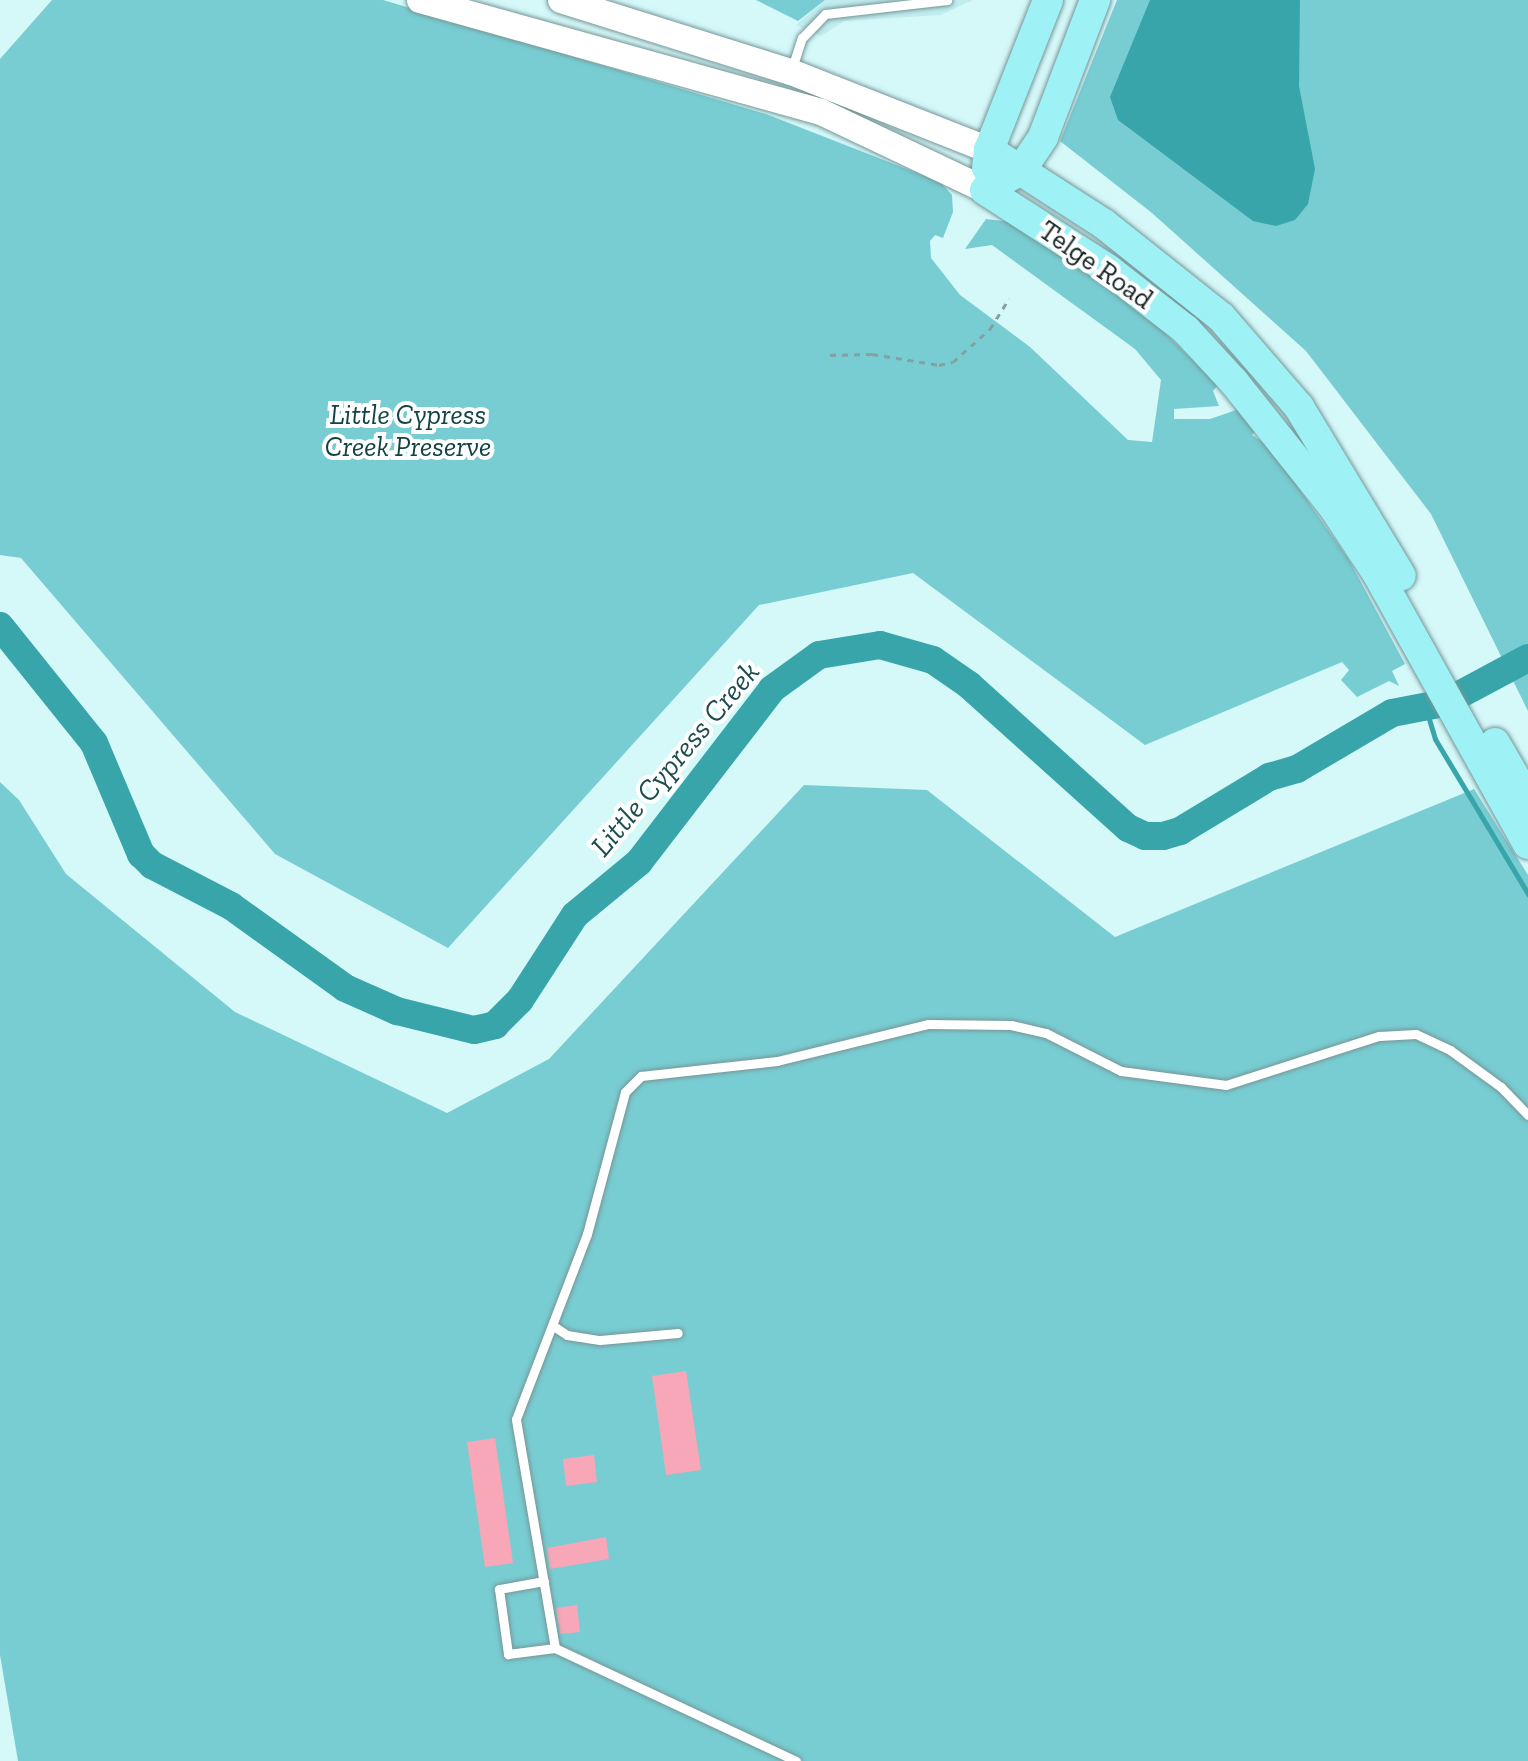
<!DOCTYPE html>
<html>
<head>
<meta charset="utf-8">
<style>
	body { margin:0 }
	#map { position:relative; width:1528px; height:1761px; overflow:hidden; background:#d5f8f9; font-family:"Zilla Slab",serif }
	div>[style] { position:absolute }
	.built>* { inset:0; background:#c1edef }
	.green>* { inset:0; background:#78cdd2 }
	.water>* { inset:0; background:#38a5aa }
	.stream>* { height:5px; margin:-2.5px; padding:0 2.5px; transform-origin:2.5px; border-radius:2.5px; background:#38a5aa }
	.river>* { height:28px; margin:-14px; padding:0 14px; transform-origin:14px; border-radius:14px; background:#38a5aa }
	.building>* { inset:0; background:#f7a7b7 }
	.path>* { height:3px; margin-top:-1.5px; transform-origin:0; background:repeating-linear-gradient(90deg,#86a0a1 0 6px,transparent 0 12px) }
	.roads { filter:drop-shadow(0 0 2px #769697) drop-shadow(0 0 2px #769697) }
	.lane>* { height:9px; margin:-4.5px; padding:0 4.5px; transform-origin:4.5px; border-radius:4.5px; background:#fff }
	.secondary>* { height:26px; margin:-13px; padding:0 13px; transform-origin:13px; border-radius:13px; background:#fff }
	.primary>* { height:30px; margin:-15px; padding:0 15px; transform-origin:15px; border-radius:15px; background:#9ef1f5 }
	span { translate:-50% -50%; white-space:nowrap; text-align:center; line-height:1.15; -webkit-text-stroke:8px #fff; paint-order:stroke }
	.street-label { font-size:28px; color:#132021 }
	.park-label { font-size:28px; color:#124345; font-style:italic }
	.water-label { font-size:30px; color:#1e4d4f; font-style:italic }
</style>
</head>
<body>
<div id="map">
	<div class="built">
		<div style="clip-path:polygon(825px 0,973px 0,940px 15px,844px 21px,821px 36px,796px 25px)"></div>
	</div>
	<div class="green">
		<div style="clip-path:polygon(52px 0,383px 0,766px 114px,940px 182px,952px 195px,953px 212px,943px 238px,935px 235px,930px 241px,931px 258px,960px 295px,1030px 347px,1128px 440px,1152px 442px,1161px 380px,1135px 349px,992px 245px,965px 249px,986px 219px,1011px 222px,1091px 275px,1163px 331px,1218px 385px,1213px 391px,1219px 406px,1174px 409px,1174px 419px,1210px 419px,1239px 409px,1257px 429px,1252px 435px,1270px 447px,1349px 560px,1405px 664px,1392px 671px,1399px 686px,1389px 681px,1357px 697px,1341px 680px,1349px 670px,1342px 662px,1145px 745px,913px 573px,759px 605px,448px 948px,275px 854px,21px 558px,0 555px,0 59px)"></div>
		<div style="clip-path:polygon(756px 0,825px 0,798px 21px)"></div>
		<div style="clip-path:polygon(1117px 0,1528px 0,1528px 711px,1431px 514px,1306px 351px,1152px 213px,1060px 141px)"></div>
		<div style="clip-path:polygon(0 782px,19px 800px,66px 874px,235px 1012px,447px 1113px,549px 1059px,804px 785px,927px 790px,1115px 937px,1474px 789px,1528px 875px,1528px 1761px,18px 1761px,0 1655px)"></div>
	</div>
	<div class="water">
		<div style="clip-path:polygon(1150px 0,1300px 0,1299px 86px,1315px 169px,1308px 204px,1295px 220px,1276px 226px,1253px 221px,1118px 120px,1110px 97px)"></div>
	</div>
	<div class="stream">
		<div style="left:1425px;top:706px;width:34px;rotate:73deg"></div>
		<div style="left:1435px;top:739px;width:181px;rotate:59deg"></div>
	</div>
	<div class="river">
		<div style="left:0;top:626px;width:150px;rotate:51.2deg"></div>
		<div style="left:94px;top:743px;width:121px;rotate:67.1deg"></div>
		<div style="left:141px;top:854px;width:16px;rotate:45deg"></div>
		<div style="left:152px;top:865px;width:89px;rotate:27.4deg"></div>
		<div style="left:231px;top:906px;width:140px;rotate:35.7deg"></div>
		<div style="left:345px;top:988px;width:57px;rotate:23.9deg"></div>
		<div style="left:397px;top:1011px;width:79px;rotate:13.9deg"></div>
		<div style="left:474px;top:1030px;width:22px;rotate:-13deg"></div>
		<div style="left:495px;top:1025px;width:35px;rotate:-45deg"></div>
		<div style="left:520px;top:1000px;width:101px;rotate:-57.1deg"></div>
		<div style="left:575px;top:915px;width:83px;rotate:-39.6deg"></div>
		<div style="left:639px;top:862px;width:218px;rotate:-52.4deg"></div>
		<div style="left:772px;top:689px;width:58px;rotate:-35.9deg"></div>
		<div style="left:819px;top:655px;width:62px;rotate:-9.3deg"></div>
		<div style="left:880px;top:645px;width:55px;rotate:15.8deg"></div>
		<div style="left:933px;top:660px;width:44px;rotate:34.8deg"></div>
		<div style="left:969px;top:685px;width:214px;rotate:42deg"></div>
		<div style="left:1128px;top:828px;width:19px;rotate:25deg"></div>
		<div style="left:1145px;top:836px;width:18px"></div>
		<div style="left:1163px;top:836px;width:18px;rotate:-16deg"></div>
		<div style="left:1180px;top:831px;width:104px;rotate:-31.2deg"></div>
		<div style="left:1269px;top:777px;width:29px;rotate:-16deg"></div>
		<div style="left:1297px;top:769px;width:110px;rotate:-30.5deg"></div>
		<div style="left:1392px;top:713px;width:53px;rotate:-10.9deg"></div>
		<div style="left:1444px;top:703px;width:95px;rotate:-28.2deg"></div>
	</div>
	<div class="building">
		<div style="clip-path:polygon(686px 1371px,701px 1470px,666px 1475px,652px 1376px)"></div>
		<div style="clip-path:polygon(495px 1438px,513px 1563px,485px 1567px,467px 1442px)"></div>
		<div style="clip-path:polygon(594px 1455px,597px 1482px,566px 1486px,563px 1459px)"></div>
		<div style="clip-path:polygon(606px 1537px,609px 1559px,550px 1569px,547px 1548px)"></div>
		<div style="clip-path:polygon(577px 1605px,580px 1632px,560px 1634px,556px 1608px)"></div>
	</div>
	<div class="path">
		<div style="left:830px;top:355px;width:42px;rotate:-1.4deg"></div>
		<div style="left:872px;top:354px;width:68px;rotate:9.3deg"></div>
		<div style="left:939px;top:365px;width:14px;rotate:-12deg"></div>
		<div style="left:953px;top:362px;width:50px;rotate:-41.7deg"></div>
		<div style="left:990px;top:329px;width:36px;rotate:-58deg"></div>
	</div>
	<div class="roads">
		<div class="lane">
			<div style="left:792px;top:68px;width:32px;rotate:-72deg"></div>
			<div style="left:802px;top:38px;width:33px;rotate:-46deg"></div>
			<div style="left:825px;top:14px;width:123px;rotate:-6.5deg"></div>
			<div style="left:555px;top:1327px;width:14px;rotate:34deg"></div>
			<div style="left:567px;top:1335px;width:33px;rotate:9deg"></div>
			<div style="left:600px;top:1340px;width:78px;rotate:-5.1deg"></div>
			<div style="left:544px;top:1581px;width:46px;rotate:169.9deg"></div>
			<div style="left:499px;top:1589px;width:66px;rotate:82.1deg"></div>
			<div style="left:508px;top:1654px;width:47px;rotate:-7.3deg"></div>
			<div style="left:555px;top:1648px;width:266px;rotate:25.1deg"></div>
			<div style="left:555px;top:1648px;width:232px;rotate:-99.7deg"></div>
			<div style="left:516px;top:1419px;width:198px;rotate:-69deg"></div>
			<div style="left:587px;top:1234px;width:147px;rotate:-75deg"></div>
			<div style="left:625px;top:1092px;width:23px;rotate:-45deg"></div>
			<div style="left:641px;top:1076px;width:137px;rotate:-6.3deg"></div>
			<div style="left:777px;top:1061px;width:155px;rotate:-13.8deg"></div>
			<div style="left:928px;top:1024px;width:83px;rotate:0.7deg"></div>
			<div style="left:1011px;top:1025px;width:36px;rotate:13deg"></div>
			<div style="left:1046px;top:1033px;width:84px;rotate:26.9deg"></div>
			<div style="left:1121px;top:1071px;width:106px;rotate:7.6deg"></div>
			<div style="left:1226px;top:1085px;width:161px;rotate:-17.8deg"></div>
			<div style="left:1379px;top:1036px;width:37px;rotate:-3deg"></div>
			<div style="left:1416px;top:1034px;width:38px;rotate:25deg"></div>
			<div style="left:1450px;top:1050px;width:63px;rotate:36deg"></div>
			<div style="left:1501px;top:1087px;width:39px;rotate:46deg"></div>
		</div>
		<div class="secondary">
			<div style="left:420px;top:0;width:416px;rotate:15.6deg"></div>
			<div style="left:821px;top:112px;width:182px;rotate:25.4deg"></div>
			<div style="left:561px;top:0;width:241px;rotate:17.4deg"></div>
			<div style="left:791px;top:72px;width:213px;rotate:21.5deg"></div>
		</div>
		<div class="primary">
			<div style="left:989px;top:150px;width:137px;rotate:32.8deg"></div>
			<div style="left:1104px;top:224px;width:149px;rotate:38.5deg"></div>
			<div style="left:1221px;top:317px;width:119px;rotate:49.1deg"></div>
			<div style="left:1299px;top:407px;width:197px;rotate:58.9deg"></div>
			<div style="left:987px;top:168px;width:18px;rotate:-84deg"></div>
			<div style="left:989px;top:150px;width:161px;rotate:-68.5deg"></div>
			<div style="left:1005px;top:179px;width:18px;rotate:-29deg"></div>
			<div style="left:1021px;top:170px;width:40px;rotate:-56deg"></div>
			<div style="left:1043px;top:137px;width:147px;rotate:-69.2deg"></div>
			<div style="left:985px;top:190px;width:148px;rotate:32.8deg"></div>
			<div style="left:1109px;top:270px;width:98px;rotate:37.9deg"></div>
			<div style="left:1186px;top:330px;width:71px;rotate:47.3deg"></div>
			<div style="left:1234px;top:382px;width:157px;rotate:51.5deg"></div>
			<div style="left:1332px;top:505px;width:82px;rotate:56.5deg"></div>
			<div style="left:1377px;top:573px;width:310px;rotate:60.9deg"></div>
			<div style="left:1495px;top:743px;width:66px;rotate:59.9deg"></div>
		</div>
	</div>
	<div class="street-label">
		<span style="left:1096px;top:265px;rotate:35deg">Telge Road</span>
	</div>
	<div class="park-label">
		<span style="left:408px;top:431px">Little Cypress<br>Creek Preserve</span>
	</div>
	<div class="water-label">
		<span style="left:675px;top:759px;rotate:-50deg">Little Cypress Creek</span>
	</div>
</div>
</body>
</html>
